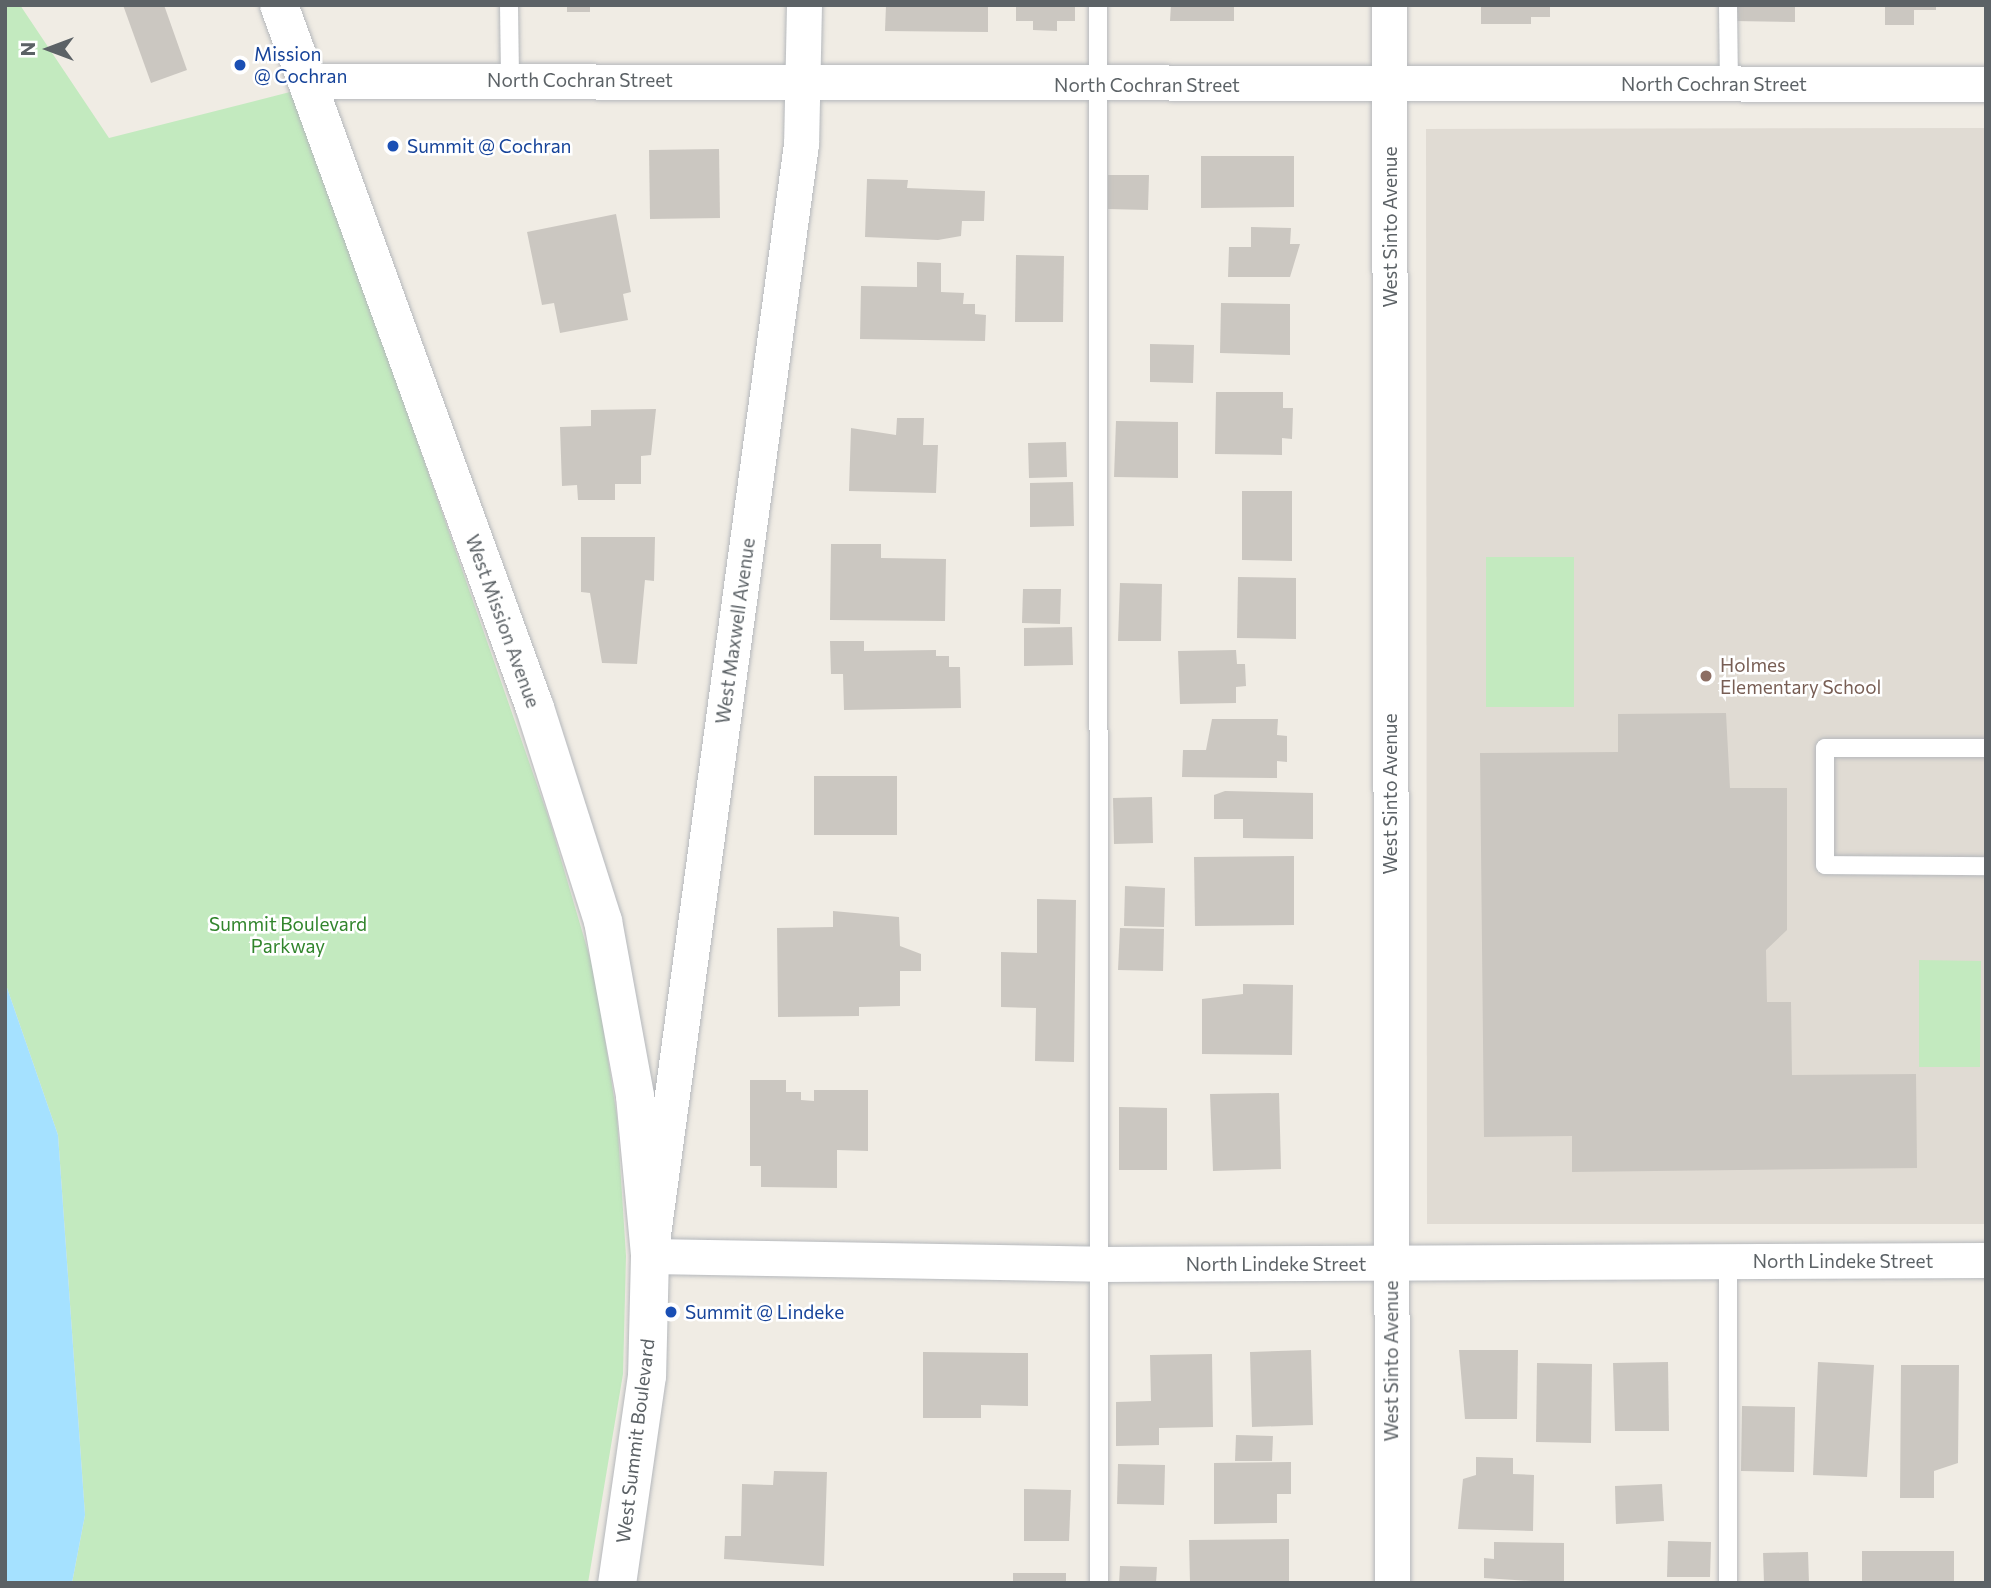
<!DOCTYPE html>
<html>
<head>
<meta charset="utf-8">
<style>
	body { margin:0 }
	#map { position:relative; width:1991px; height:1588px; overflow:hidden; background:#f0ece4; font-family:Commissioner,sans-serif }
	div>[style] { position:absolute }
	.education>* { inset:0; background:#e0dbd3 }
	.green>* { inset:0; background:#c3eabf }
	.water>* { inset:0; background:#a5e1ff }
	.building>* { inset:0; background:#cbc7c1 }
	.roads { filter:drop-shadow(0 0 2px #b5b8bc) drop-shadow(0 0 2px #b5b8bc) }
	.lane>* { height:18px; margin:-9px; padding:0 9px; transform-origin:9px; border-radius:9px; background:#fff }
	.street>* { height:35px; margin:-17.5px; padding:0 17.5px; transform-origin:17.5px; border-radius:17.5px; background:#fff }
	.secondary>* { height:38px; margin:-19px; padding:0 19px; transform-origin:19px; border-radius:19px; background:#fff }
	.dots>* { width:19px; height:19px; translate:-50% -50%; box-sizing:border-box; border:4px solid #fff; border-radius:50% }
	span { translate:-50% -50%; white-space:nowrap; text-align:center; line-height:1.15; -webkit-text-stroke:5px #fff; paint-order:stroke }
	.transit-label { font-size:19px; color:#164399 }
	.left { translate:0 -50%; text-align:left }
	.street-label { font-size:19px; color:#5c6266 }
	.education-label { font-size:19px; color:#785e54 }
	.park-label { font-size:19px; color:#31852c }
	.frame { position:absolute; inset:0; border:7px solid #5c6266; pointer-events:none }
	.north { position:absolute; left:14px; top:14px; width:70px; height:70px; -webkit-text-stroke:5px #fff; paint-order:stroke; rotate:270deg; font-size:19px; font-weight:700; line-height:28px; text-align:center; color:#5c6266 }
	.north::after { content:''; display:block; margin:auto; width:24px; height:32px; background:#5c6266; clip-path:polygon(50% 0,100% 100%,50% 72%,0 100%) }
</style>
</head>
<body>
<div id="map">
	<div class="education">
		<div style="clip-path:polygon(1986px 128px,1986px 1224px,1427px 1224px,1426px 129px)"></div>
	</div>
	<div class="green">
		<div style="clip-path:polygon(5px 5px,20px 5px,109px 138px,290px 92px,320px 162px,550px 822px,595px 975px,617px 1117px,626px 1256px,623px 1374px,588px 1583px,72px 1583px,85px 1515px,58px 1135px,5px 982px)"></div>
		<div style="clip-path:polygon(1486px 557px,1574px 557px,1574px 707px,1486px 707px)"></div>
		<div style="clip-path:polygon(1919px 960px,1981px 961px,1980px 1067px,1919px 1067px)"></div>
	</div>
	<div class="water">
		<div style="clip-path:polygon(5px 982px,58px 1135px,85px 1515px,72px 1583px,5px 1583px)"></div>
	</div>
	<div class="building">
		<div style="clip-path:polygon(123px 5px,164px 5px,187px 70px,151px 83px)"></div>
		<div style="clip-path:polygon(567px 5px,590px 5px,590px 12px,567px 12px)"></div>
		<div style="clip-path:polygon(886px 5px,988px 5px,988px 32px,885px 31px)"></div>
		<div style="clip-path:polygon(1016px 5px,1075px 5px,1075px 21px,1057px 21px,1057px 31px,1033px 30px,1033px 21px,1016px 21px)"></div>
		<div style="clip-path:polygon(1171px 5px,1234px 5px,1234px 21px,1170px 21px)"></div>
		<div style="clip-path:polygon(1481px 5px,1550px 5px,1550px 17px,1531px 17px,1531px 24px,1481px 24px)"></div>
		<div style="clip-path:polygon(1734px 5px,1795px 5px,1795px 22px,1733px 21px)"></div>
		<div style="clip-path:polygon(1885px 5px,1936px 5px,1936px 10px,1914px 10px,1914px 25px,1885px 25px)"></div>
		<div style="clip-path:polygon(719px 149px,720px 218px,650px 219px,649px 150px)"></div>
		<div style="clip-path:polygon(1201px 156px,1294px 156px,1294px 207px,1201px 208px)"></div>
		<div style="clip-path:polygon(1108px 175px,1149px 175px,1148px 210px,1108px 209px)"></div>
		<div style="clip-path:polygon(867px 179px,908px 180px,907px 188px,985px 191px,984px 221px,962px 221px,961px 236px,938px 240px,865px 237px)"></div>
		<div style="clip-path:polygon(616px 214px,631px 292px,623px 294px,628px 320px,560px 333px,554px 303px,542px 305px,527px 232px)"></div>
		<div style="clip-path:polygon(1251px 227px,1291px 228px,1290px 244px,1300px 244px,1290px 277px,1228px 277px,1229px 247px,1251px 247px)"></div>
		<div style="clip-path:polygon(1016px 255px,1064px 256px,1063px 322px,1015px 322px)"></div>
		<div style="clip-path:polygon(917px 262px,941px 263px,941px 292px,964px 293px,963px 304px,975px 304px,975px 314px,986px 315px,985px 341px,860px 339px,861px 286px,917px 287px)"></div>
		<div style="clip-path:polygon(1221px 303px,1290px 304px,1290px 355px,1220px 353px)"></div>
		<div style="clip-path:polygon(1150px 344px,1194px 345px,1193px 383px,1150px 382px)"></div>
		<div style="clip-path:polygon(1216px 392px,1283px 392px,1283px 408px,1293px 408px,1292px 439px,1282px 438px,1282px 455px,1215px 454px)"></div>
		<div style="clip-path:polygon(656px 409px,651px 455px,641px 456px,641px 484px,615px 484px,615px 500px,578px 500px,577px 485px,562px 486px,560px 427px,591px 426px,591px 410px)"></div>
		<div style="clip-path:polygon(897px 418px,924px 418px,923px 445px,938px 445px,936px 493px,849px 491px,851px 428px,896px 435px)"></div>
		<div style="clip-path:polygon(1116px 421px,1178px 422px,1178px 478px,1114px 477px)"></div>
		<div style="clip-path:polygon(1066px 442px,1067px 477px,1029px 478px,1028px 443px)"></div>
		<div style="clip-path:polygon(1073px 482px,1074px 526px,1030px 527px,1030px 483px)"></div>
		<div style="clip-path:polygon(1242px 491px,1292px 491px,1292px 561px,1242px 560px)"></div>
		<div style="clip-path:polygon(581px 537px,655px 537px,654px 581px,645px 580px,637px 664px,602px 663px,590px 593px,581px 592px)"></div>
		<div style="clip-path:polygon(831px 544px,881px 544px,881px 558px,946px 559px,945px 621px,830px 620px)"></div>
		<div style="clip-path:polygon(1238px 577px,1296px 578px,1296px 639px,1237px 638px)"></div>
		<div style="clip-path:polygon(1120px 583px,1162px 584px,1161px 641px,1118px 641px)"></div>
		<div style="clip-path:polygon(1023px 589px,1061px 589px,1060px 624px,1022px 623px)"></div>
		<div style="clip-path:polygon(1072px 627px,1073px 665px,1024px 666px,1024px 628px)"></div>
		<div style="clip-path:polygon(830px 641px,864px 641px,864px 651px,936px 650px,936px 656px,949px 656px,949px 667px,960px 667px,961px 708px,844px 710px,843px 674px,831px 674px)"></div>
		<div style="clip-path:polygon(1236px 650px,1237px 664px,1245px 664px,1246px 686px,1236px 687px,1236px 703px,1180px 704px,1178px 651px)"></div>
		<div style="clip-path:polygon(1726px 713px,1730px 788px,1787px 788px,1787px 930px,1766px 950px,1767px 1002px,1791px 1002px,1792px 1075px,1916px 1074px,1917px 1168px,1572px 1172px,1572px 1136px,1484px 1137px,1480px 753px,1618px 752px,1618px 714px)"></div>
		<div style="clip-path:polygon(1212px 719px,1278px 719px,1277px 735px,1287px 736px,1287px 762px,1277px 761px,1277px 778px,1182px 777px,1183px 750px,1206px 750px)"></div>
		<div style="clip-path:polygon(814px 776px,897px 776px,897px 835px,814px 835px)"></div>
		<div style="clip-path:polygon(1225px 791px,1313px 793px,1313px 839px,1243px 838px,1243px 819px,1214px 819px,1214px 795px)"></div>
		<div style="clip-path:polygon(1152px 797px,1153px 843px,1114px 844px,1113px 798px)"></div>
		<div style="clip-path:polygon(1294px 856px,1294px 925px,1195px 926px,1194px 857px)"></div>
		<div style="clip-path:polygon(1125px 886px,1165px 888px,1164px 927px,1124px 926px)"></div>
		<div style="clip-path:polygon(1037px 899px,1076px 900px,1074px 1062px,1035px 1061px,1036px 1008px,1001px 1007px,1001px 952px,1037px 953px)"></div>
		<div style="clip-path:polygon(833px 911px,899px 917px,900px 946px,921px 954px,921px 971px,900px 971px,900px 1006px,859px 1007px,859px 1016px,778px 1017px,777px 928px,833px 927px)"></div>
		<div style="clip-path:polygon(1120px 928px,1164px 929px,1163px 971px,1118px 970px)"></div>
		<div style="clip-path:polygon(1243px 984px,1293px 985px,1292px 1055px,1202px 1054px,1202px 999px,1243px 994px)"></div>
		<div style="clip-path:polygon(750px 1080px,786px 1080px,786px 1092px,801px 1092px,801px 1100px,814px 1101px,814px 1090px,868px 1090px,868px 1151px,837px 1150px,837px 1188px,761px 1187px,761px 1166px,750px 1166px)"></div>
		<div style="clip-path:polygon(1279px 1093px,1281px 1169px,1213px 1171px,1210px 1094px)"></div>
		<div style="clip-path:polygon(1119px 1107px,1167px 1108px,1167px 1170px,1119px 1170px)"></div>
		<div style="clip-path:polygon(1311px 1350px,1313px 1425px,1252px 1427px,1250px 1352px)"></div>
		<div style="clip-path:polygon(1459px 1350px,1518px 1350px,1517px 1419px,1465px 1419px)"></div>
		<div style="clip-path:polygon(923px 1352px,1028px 1353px,1028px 1406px,981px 1405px,981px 1418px,923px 1418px)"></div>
		<div style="clip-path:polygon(1212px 1354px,1213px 1427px,1159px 1428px,1159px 1445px,1116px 1446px,1116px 1402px,1151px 1401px,1150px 1355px)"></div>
		<div style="clip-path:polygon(1668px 1362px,1669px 1431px,1615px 1431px,1613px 1363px)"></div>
		<div style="clip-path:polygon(1818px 1362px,1874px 1365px,1867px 1477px,1813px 1475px)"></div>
		<div style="clip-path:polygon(1537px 1363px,1592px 1364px,1591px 1443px,1536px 1442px)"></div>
		<div style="clip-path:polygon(1901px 1365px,1959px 1365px,1958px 1463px,1934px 1471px,1934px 1498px,1900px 1498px)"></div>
		<div style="clip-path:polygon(1742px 1406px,1795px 1407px,1794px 1472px,1741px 1471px)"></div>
		<div style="clip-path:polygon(1236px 1435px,1273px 1436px,1272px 1461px,1235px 1461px)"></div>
		<div style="clip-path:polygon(1476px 1457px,1513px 1458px,1513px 1474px,1534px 1475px,1533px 1531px,1458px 1529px,1463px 1479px,1476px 1475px)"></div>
		<div style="clip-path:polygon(1291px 1462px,1291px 1494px,1277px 1494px,1277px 1523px,1214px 1524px,1214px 1463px)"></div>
		<div style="clip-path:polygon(1118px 1464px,1165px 1465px,1164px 1505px,1117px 1504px)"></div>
		<div style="clip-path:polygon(774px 1471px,827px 1472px,824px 1566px,724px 1559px,725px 1536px,741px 1536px,742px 1484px,773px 1485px)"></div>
		<div style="clip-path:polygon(1662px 1484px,1664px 1521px,1616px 1524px,1615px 1486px)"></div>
		<div style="clip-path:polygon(1024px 1489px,1071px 1490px,1069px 1541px,1024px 1541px)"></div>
		<div style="clip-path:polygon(1289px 1539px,1289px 1583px,1190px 1583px,1189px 1540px)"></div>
		<div style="clip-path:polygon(1668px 1541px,1711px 1542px,1710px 1577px,1667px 1577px)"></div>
		<div style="clip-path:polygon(1494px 1542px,1564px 1543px,1564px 1583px,1484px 1578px,1484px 1558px,1494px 1559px)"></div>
		<div style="clip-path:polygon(1862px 1551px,1954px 1551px,1954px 1583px,1862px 1583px)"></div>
		<div style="clip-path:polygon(1808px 1552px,1809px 1583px,1764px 1583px,1763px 1553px)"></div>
		<div style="clip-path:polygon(1120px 1566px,1157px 1567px,1156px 1583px,1119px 1583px)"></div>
		<div style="clip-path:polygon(1013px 1573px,1066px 1573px,1066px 1583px,1013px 1583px)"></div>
	</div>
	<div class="roads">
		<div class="lane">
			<div style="left:509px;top:5px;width:75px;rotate:89.2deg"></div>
			<div style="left:1098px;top:5px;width:1578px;rotate:89.96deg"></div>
			<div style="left:1728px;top:5px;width:79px;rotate:89.3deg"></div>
			<div style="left:1986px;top:748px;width:161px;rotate:180deg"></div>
			<div style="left:1825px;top:748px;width:117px;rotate:90deg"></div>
			<div style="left:1825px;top:865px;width:161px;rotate:0.4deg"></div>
			<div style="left:1728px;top:1262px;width:321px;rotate:90deg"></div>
		</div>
		<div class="street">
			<div style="left:804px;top:5px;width:139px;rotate:91.2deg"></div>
			<div style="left:801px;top:144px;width:1122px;rotate:97.73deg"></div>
			<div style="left:650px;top:1256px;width:451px;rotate:1deg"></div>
			<div style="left:1101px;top:1264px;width:885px;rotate:-0.26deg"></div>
			<div style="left:1389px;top:5px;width:1578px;rotate:89.89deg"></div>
			<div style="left:308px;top:81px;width:1678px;rotate:0.1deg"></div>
		</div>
		<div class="secondary">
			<div style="left:279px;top:5px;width:748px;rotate:69.99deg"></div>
			<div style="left:535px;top:708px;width:224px;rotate:72.3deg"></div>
			<div style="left:603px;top:921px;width:178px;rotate:79.6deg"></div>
			<div style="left:635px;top:1096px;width:161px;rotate:84.6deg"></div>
			<div style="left:650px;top:1256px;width:120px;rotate:91.4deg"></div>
			<div style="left:647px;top:1376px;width:209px;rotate:98.2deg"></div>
		</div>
	</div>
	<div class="dots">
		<div style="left:240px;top:65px;background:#1a4fb4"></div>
		<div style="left:393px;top:146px;background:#1a4fb4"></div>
		<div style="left:1706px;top:676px;background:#8d6e63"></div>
		<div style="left:671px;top:1312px;background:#1a4fb4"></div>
	</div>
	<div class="transit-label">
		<span class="left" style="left:254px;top:65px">Mission<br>@ Cochran</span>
		<span class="left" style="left:407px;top:146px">Summit @ Cochran</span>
		<span class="left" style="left:685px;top:1312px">Summit @ Lindeke</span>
	</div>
	<div class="street-label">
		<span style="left:580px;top:80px">North Cochran Street</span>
		<span style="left:1714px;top:84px">North Cochran Street</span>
		<span style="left:1147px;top:85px">North Cochran Street</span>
		<span style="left:1390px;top:227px;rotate:-90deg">West Sinto Avenue</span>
		<span style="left:503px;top:621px;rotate:70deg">West Mission Avenue</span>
		<span style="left:735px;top:631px;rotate:-82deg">West Maxwell Avenue</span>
		<span style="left:1390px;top:794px;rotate:-90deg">West Sinto Avenue</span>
		<span style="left:1843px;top:1261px">North Lindeke Street</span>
		<span style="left:1276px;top:1264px">North Lindeke Street</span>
		<span style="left:1391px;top:1361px;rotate:-90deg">West Sinto Avenue</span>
		<span style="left:635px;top:1441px;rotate:-83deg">West Summit Boulevard</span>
	</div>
	<div class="education-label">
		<span class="left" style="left:1720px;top:676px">Holmes<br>Elementary School</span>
	</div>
	<div class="park-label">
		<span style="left:288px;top:935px">Summit Boulevard<br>Parkway</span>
	</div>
	<div class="frame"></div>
	<div class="north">N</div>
</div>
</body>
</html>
